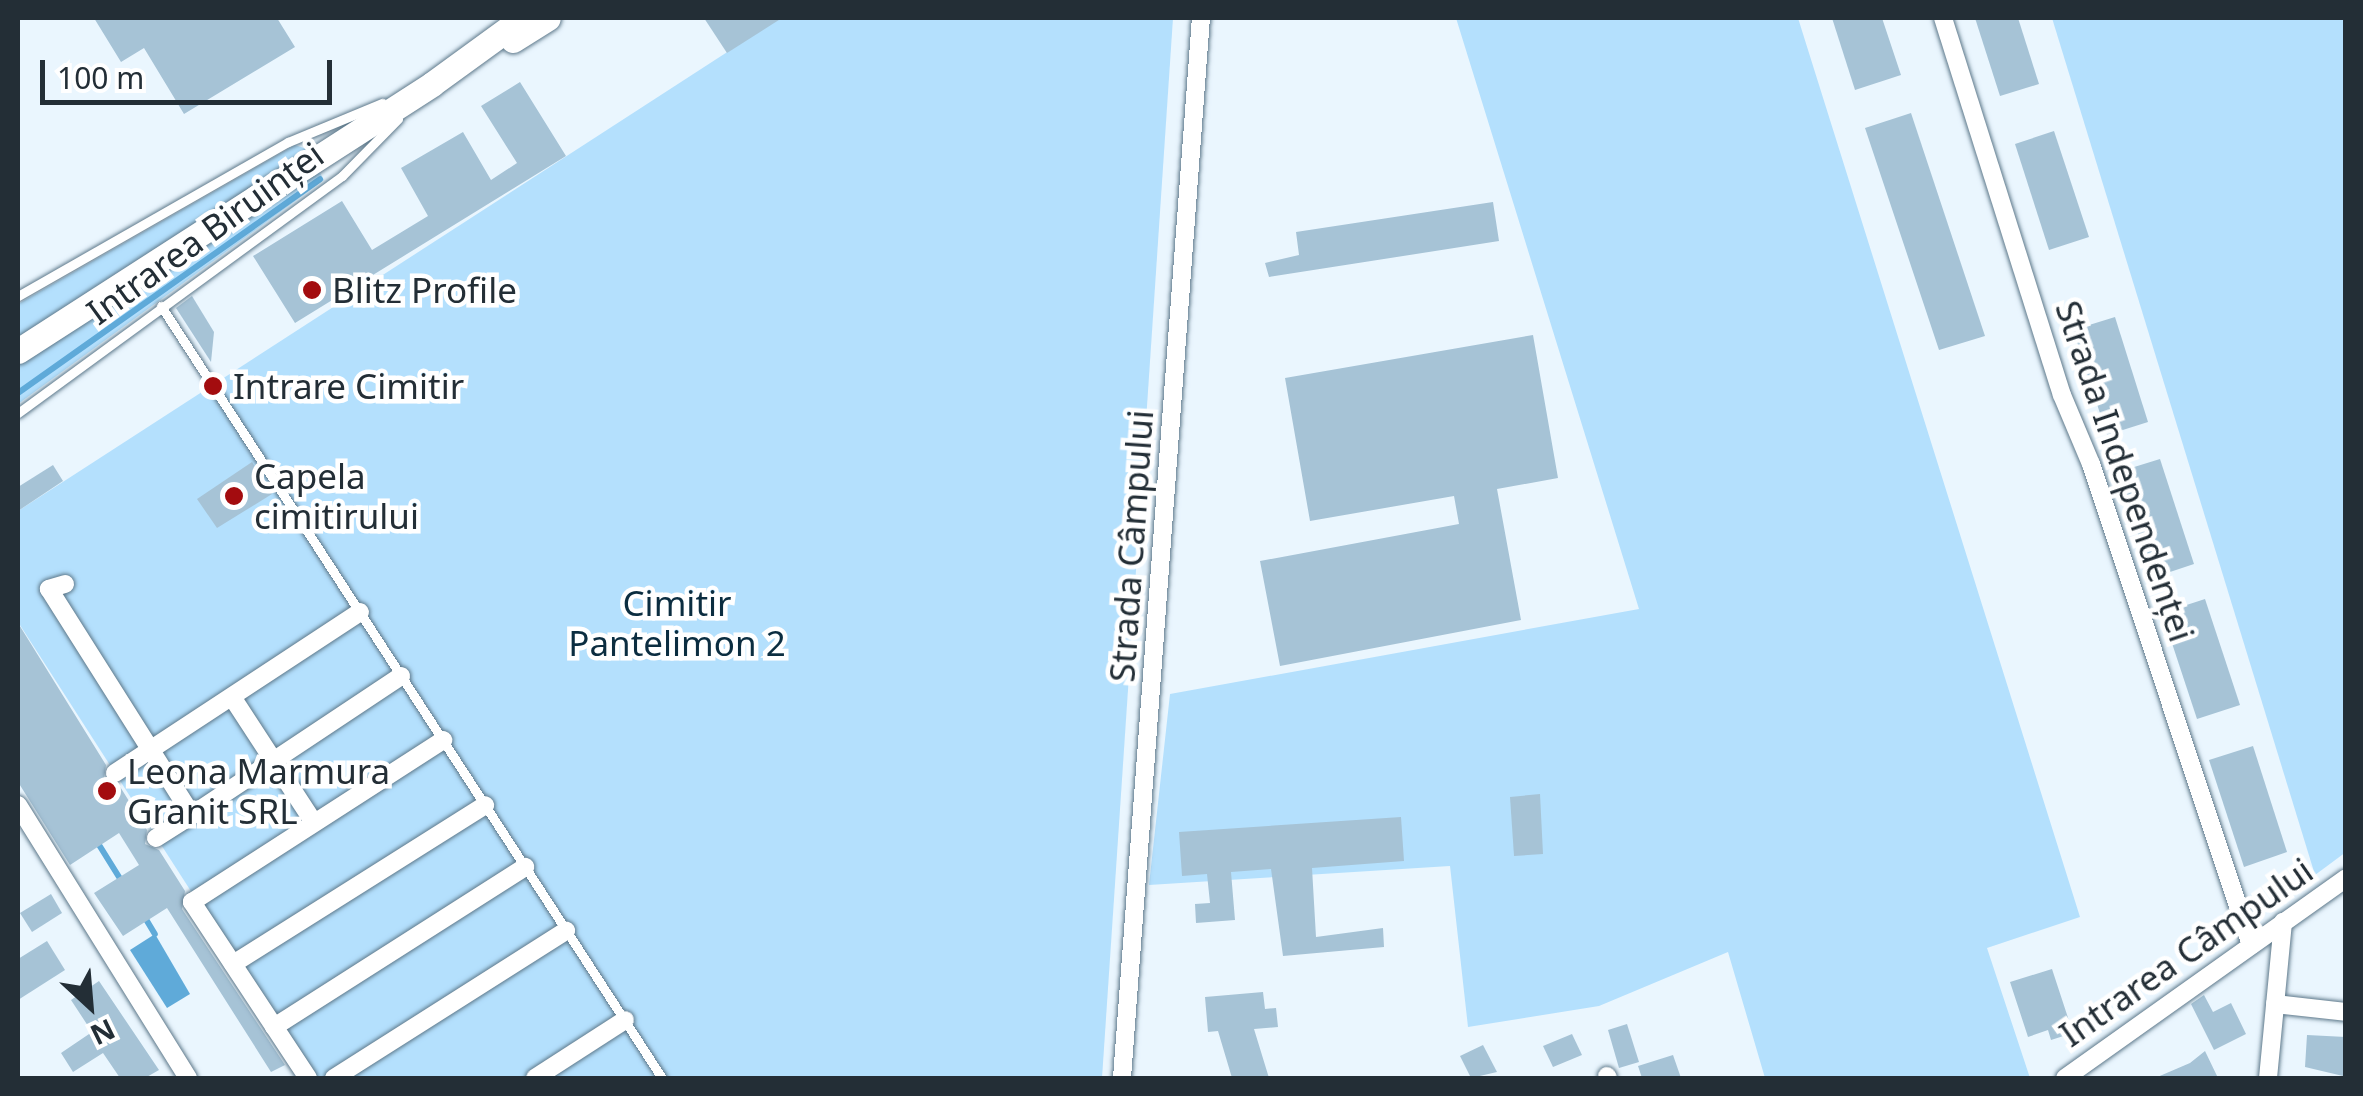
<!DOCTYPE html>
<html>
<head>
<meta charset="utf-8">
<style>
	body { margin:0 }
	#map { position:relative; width:2363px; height:1096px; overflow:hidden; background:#eaf6fe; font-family:"Noto Sans",sans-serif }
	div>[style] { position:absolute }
	.green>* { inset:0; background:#b4e0fd }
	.water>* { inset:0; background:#5faad9 }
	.stream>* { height:6px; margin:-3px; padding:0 3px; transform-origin:3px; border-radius:3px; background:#5faad9 }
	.building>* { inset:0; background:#a6c3d6 }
	.roads { filter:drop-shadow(0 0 2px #5d788a) drop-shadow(0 0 2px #5d788a) }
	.lane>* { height:9px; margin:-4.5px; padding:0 4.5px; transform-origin:4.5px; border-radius:4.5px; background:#fff }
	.street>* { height:18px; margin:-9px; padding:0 9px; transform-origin:9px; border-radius:9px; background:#fff }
	.primary>* { height:25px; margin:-12.5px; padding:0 12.5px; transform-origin:12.5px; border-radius:12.5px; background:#fff }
	.dots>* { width:28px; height:28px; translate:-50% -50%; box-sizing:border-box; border:5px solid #fff; border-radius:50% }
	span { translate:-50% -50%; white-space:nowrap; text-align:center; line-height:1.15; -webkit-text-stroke:9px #fff; paint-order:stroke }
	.street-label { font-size:35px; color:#232e36 }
	.poi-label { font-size:35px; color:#232e36 }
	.left { translate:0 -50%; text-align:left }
	.park-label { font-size:35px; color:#0b2d40 }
	.frame { position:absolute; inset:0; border:20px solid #232e36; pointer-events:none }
	.north { position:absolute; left:40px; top:956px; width:100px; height:100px; -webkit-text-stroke:8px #fff; paint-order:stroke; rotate:154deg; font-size:28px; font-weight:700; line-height:40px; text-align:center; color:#232e36 }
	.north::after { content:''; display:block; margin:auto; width:35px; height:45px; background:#232e36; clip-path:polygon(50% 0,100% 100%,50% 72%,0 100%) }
	.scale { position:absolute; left:40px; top:60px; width:292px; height:45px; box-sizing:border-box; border:5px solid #232e36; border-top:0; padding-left:12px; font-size:30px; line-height:35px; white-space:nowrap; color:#232e36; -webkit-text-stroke:8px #fff; paint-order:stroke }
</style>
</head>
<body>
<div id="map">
	<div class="green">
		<div style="clip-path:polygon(780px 18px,1173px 18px,1102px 1078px,311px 1078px,18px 622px,18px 511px)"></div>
		<div style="clip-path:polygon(1456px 18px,1798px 18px,2080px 917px,1987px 948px,2030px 1078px,1765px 1078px,1728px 952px,1599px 1006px,1468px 1027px,1450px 866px,1149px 885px,1170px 694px,1639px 609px)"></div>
		<div style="clip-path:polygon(2052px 18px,2345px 18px,2346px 852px,2315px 875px)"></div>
		<div style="clip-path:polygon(295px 145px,307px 149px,324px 180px,18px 404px,18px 304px)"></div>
	</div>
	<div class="water">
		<div style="clip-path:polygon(155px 934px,190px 994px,167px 1008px,130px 950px)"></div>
	</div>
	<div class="stream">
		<div style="left:18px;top:393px;width:370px;rotate:-35.3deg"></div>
		<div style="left:96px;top:840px;width:53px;rotate:58.1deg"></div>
		<div style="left:144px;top:916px;width:21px;rotate:59deg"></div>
	</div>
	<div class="building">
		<div style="clip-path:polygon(94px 18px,277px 18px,295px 47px,184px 114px,144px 48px,121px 62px)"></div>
		<div style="clip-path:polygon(704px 18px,782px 18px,727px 53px)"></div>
		<div style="clip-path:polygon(1832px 18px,1882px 18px,1901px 75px,1855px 90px)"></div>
		<div style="clip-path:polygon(1975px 18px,2018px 18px,2039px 84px,2000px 96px)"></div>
		<div style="clip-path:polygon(520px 82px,566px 156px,295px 323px,253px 256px,342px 201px,372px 250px,428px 216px,401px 168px,463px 132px,491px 180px,517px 163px,481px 106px)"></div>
		<div style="clip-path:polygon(1911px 113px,1985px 336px,1939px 350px,1865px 128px)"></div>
		<div style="clip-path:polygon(2054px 131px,2089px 237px,2049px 250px,2015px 144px)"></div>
		<div style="clip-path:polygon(1493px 202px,1499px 241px,1269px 277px,1265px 263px,1299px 255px,1296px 232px)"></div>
		<div style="clip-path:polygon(192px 296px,214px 332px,211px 362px,176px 308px)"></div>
		<div style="clip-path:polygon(2115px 317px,2148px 422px,2107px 435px,2073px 330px)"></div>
		<div style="clip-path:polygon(1533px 335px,1558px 478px,1497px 489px,1521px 620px,1280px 666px,1260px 561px,1459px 524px,1454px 496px,1310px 521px,1285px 378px)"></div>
		<div style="clip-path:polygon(2160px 459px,2194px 564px,2152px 578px,2118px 472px)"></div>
		<div style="clip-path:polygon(252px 462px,272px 494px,217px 528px,197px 499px)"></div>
		<div style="clip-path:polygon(53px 465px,63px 481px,18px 511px,18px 487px)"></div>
		<div style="clip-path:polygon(2205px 599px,2240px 705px,2197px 719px,2162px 613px)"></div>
		<div style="clip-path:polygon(18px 623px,106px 765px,104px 779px,119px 785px,147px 830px,145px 844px,159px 850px,185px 891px,182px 909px,285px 1065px,271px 1072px,167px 908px,123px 936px,94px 893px,139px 865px,119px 833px,70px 865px,18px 782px)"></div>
		<div style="clip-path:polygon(2253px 746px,2287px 852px,2244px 867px,2209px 760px)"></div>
		<div style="clip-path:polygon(1540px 794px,1543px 854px,1514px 856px,1510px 797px)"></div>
		<div style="clip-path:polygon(1401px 817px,1404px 861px,1312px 868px,1316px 937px,1383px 928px,1384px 947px,1283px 956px,1271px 869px,1231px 872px,1235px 920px,1196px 923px,1195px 904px,1210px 903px,1207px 874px,1182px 876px,1179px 832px)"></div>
		<div style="clip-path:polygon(51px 894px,62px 913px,32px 932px,20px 913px)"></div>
		<div style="clip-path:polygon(47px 941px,65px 970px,18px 1000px,18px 959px)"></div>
		<div style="clip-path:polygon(2052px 969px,2073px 1033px,2051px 1040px,2048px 1030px,2028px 1037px,2010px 982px)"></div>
		<div style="clip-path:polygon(99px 981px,159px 1070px,145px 1078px,120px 1078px,103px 1053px,73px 1072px,61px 1053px,92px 1032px,71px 1000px)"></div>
		<div style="clip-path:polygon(1263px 992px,1265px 1009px,1276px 1008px,1278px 1027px,1254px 1029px,1269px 1078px,1232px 1078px,1218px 1031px,1208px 1032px,1205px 997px)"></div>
		<div style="clip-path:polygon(2204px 995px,2213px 1012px,2231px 1003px,2246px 1034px,2214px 1050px,2191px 1004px)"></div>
		<div style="clip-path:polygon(1627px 1024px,1639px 1062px,1619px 1068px,1608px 1030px)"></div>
		<div style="clip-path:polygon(1572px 1034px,1582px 1055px,1553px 1067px,1543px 1046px)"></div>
		<div style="clip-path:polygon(2307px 1035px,2346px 1037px,2343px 1076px,2305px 1067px)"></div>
		<div style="clip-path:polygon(1483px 1045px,1497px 1072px,1471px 1078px,1460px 1056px)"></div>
		<div style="clip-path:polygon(2205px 1051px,2218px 1078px,2155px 1078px,2190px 1063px)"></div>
		<div style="clip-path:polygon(1673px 1055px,1681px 1078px,1642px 1078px,1638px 1066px)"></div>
	</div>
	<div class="roads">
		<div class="lane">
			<div style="left:18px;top:296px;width:311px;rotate:-29.7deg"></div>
			<div style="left:288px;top:142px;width:102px;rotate:-22.5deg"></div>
			<div style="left:161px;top:306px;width:920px;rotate:57.02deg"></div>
			<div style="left:18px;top:413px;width:401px;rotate:-36.2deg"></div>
			<div style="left:342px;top:176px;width:80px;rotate:-45.5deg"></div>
		</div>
		<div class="street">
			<div style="left:1943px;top:18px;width:395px;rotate:72.5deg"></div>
			<div style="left:2062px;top:395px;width:75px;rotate:67.2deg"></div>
			<div style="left:2091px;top:464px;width:507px;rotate:71.6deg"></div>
			<div style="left:65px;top:584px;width:17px;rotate:163deg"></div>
			<div style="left:49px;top:589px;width:267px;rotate:57.7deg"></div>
			<div style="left:192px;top:815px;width:251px;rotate:-33.6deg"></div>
			<div style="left:232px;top:697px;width:150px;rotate:56.9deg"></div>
			<div style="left:115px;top:773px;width:293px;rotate:-33.3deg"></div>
			<div style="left:18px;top:805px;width:322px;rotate:58.1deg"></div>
			<div style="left:156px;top:838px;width:43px;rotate:-32.6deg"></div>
			<div style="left:233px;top:964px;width:298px;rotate:-32.2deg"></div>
			<div style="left:2275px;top:1004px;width:71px;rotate:6.4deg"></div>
			<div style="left:274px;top:1027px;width:298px;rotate:-32.5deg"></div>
			<div style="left:1607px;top:1076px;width:2px;rotate:63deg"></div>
			<div style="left:308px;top:1078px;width:211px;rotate:-123.4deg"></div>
			<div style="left:192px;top:902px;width:299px;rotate:-32.8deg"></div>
			<div style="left:334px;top:1078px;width:275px;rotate:-32.4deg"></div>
			<div style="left:535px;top:1078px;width:107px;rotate:-32.8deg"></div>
			<div style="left:1122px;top:1078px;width:1063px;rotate:-85.74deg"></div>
			<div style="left:2065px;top:1078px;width:345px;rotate:-35.4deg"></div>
			<div style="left:2268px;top:1078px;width:157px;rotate:-84.5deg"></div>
		</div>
		<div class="primary">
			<div style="left:513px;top:40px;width:41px;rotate:-32.2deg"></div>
			<div style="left:18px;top:351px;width:493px;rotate:-32.8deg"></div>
			<div style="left:432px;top:84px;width:112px;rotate:-36deg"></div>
		</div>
	</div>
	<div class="dots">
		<div style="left:312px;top:290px;background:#a30c0f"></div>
		<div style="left:213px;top:386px;background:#a30c0f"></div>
		<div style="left:234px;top:496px;background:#a30c0f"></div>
		<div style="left:107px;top:791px;background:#a30c0f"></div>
	</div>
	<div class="street-label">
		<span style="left:205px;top:233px;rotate:-36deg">Intrarea Biruinței</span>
		<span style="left:2125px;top:471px;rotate:71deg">Strada Independenței</span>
		<span style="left:1131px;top:546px;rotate:-86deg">Strada Câmpului</span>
		<span style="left:2186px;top:952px;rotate:-35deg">Intrarea Câmpului</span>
	</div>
	<div class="poi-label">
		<span class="left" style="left:332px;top:290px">Blitz Profile</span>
		<span class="left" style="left:233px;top:386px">Intrare Cimitir</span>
		<span class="left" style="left:254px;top:496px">Capela<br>cimitirului</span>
		<span class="left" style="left:127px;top:791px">Leona Marmura<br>Granit SRL</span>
	</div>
	<div class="park-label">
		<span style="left:677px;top:623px">Cimitir<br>Pantelimon 2</span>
	</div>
	<div class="frame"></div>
	<div class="north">N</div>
	<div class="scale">100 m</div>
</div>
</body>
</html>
